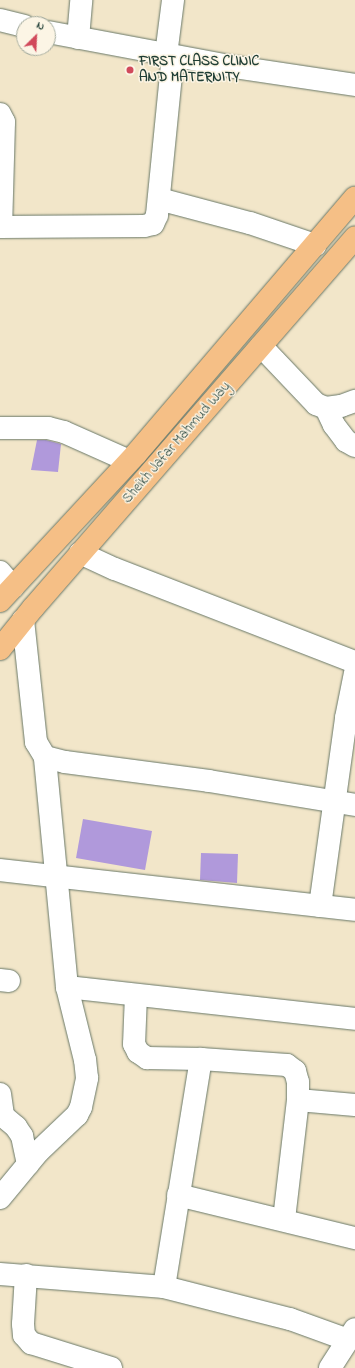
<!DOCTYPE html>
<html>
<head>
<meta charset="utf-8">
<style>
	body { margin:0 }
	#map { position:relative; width:355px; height:1368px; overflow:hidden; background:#f2e6c9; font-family:"Indie Flower",sans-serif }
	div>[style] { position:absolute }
	.building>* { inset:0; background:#b099db }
	.roads { filter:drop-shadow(0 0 1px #697868) drop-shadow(0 0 1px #697868) }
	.minor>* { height:22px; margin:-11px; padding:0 11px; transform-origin:11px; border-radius:11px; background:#fff }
	.primary>* { height:22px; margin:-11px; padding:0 11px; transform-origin:11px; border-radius:11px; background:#f5bf86 }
	.dots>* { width:11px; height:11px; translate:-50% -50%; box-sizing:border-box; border:2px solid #fcf5e5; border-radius:50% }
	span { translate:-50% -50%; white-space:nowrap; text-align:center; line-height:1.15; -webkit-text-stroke:3px #fcf5e5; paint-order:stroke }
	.poi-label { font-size:14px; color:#1f3d34; font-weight:700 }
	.left { translate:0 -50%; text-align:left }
	.street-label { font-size:14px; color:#1f3d34 }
	.north { position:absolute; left:16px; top:16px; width:40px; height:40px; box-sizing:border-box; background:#fcf5e5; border:1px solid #a4ab9e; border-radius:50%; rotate:24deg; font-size:11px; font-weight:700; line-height:16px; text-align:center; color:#1f3d34 }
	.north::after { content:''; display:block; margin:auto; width:14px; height:18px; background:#d1495b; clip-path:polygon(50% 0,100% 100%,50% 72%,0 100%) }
</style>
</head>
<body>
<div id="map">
	<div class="building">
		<div style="clip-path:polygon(37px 440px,46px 440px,61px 444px,58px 472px,31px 470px)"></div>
		<div style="clip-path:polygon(83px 819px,152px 831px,145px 870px,76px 858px)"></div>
		<div style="clip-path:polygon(201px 853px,238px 854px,237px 883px,200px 880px)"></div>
	</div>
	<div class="roads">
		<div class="minor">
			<div style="left:0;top:20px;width:25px;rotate:14deg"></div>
			<div style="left:48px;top:32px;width:190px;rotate:10.6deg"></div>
			<div style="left:235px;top:67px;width:121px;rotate:8.5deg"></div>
			<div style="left:78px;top:38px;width:38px;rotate:-85deg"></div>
			<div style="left:166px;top:55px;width:55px;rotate:-82.7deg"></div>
			<div style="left:0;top:114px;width:9px;rotate:63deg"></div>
			<div style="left:4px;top:122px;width:105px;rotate:91.6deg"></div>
			<div style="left:159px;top:199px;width:94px;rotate:14.8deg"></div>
			<div style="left:250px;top:223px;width:69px;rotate:18.7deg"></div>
			<div style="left:0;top:227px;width:144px;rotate:-0.4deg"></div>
			<div style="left:144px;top:226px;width:9px;rotate:-13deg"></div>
			<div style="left:153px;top:224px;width:10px;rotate:-66deg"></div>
			<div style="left:157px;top:215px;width:160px;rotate:-84.3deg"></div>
			<div style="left:261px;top:346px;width:80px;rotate:46.5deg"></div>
			<div style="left:316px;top:404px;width:11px;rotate:22deg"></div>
			<div style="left:326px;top:408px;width:15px;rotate:-8deg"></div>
			<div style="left:341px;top:406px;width:15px;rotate:-20deg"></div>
			<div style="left:326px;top:408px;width:19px;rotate:65deg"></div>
			<div style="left:334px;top:425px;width:20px;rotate:53deg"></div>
			<div style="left:346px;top:441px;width:10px;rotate:29deg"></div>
			<div style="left:0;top:428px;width:48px"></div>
			<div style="left:48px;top:428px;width:16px;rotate:14deg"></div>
			<div style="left:64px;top:432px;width:71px;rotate:24deg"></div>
			<div style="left:80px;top:553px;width:38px;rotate:25deg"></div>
			<div style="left:115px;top:569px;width:257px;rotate:21.2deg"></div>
			<div style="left:0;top:572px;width:20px;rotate:49deg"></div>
			<div style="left:23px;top:620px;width:123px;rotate:83.9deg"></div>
			<div style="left:36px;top:742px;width:17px;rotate:59deg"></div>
			<div style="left:45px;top:757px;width:21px;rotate:14deg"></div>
			<div style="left:65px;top:762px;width:145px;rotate:7.5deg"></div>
			<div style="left:209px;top:781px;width:148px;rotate:9.3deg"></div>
			<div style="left:0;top:870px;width:357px;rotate:6.4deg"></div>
			<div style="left:320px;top:906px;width:190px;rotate:-82.1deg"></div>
			<div style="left:346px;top:718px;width:46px;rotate:-78.7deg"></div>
			<div style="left:0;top:980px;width:9px;rotate:6deg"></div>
			<div style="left:67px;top:987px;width:290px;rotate:6.3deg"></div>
			<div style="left:136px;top:995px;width:49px;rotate:92.3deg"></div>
			<div style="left:134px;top:1044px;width:9px;rotate:63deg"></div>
			<div style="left:138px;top:1052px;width:11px;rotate:34deg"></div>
			<div style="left:147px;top:1058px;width:54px;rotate:1.1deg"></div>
			<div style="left:201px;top:1059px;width:86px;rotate:4deg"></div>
			<div style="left:287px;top:1065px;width:10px;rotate:37deg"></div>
			<div style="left:295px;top:1071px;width:11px;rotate:75deg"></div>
			<div style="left:298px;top:1082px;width:18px;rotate:90deg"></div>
			<div style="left:298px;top:1100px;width:121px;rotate:96.7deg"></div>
			<div style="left:0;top:1094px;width:22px;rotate:82deg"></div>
			<div style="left:3px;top:1116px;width:17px;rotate:40deg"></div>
			<div style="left:16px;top:1127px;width:11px;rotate:56deg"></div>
			<div style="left:22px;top:1136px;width:29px;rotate:78deg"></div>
			<div style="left:298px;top:1100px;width:57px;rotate:5deg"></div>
			<div style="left:178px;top:1195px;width:182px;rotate:13.7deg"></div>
			<div style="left:0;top:1198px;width:60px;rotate:-50.4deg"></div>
			<div style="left:38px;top:1152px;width:54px;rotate:-43.5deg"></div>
			<div style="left:77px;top:1115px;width:9px;rotate:-63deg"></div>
			<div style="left:81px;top:1107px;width:30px;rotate:-78deg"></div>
			<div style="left:87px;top:1078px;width:18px;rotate:-96deg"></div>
			<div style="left:85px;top:1060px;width:75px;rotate:-103.9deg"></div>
			<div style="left:67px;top:987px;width:231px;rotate:-95.5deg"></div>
			<div style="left:0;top:1274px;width:165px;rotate:4.5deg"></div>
			<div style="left:164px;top:1287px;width:130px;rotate:14.3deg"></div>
			<div style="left:290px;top:1319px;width:62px;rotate:19.9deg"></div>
			<div style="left:26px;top:1275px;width:49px;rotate:93.5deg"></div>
			<div style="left:23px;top:1324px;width:11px;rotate:85deg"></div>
			<div style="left:24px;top:1335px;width:11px;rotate:49deg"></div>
			<div style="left:31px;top:1343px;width:84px;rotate:17.4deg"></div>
			<div style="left:164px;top:1287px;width:231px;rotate:-80.8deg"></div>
			<div style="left:330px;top:1368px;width:46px;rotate:-57.3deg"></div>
		</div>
		<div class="primary">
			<div style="left:0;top:601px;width:200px;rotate:-47.2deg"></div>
			<div style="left:136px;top:454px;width:337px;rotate:-49.5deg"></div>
			<div style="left:0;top:649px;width:53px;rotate:-51.2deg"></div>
			<div style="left:33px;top:608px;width:491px;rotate:-49deg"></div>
		</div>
	</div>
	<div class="dots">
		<div style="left:130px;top:70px;background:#d1495b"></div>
	</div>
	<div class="poi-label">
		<span class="left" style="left:139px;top:70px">FIRST CLASS CLINIC<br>AND MATERNITY</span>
	</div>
	<div class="street-label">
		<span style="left:177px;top:443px;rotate:-49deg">Sheikh Jafar Mahmud Way</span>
	</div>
	<div class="north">N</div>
</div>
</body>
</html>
